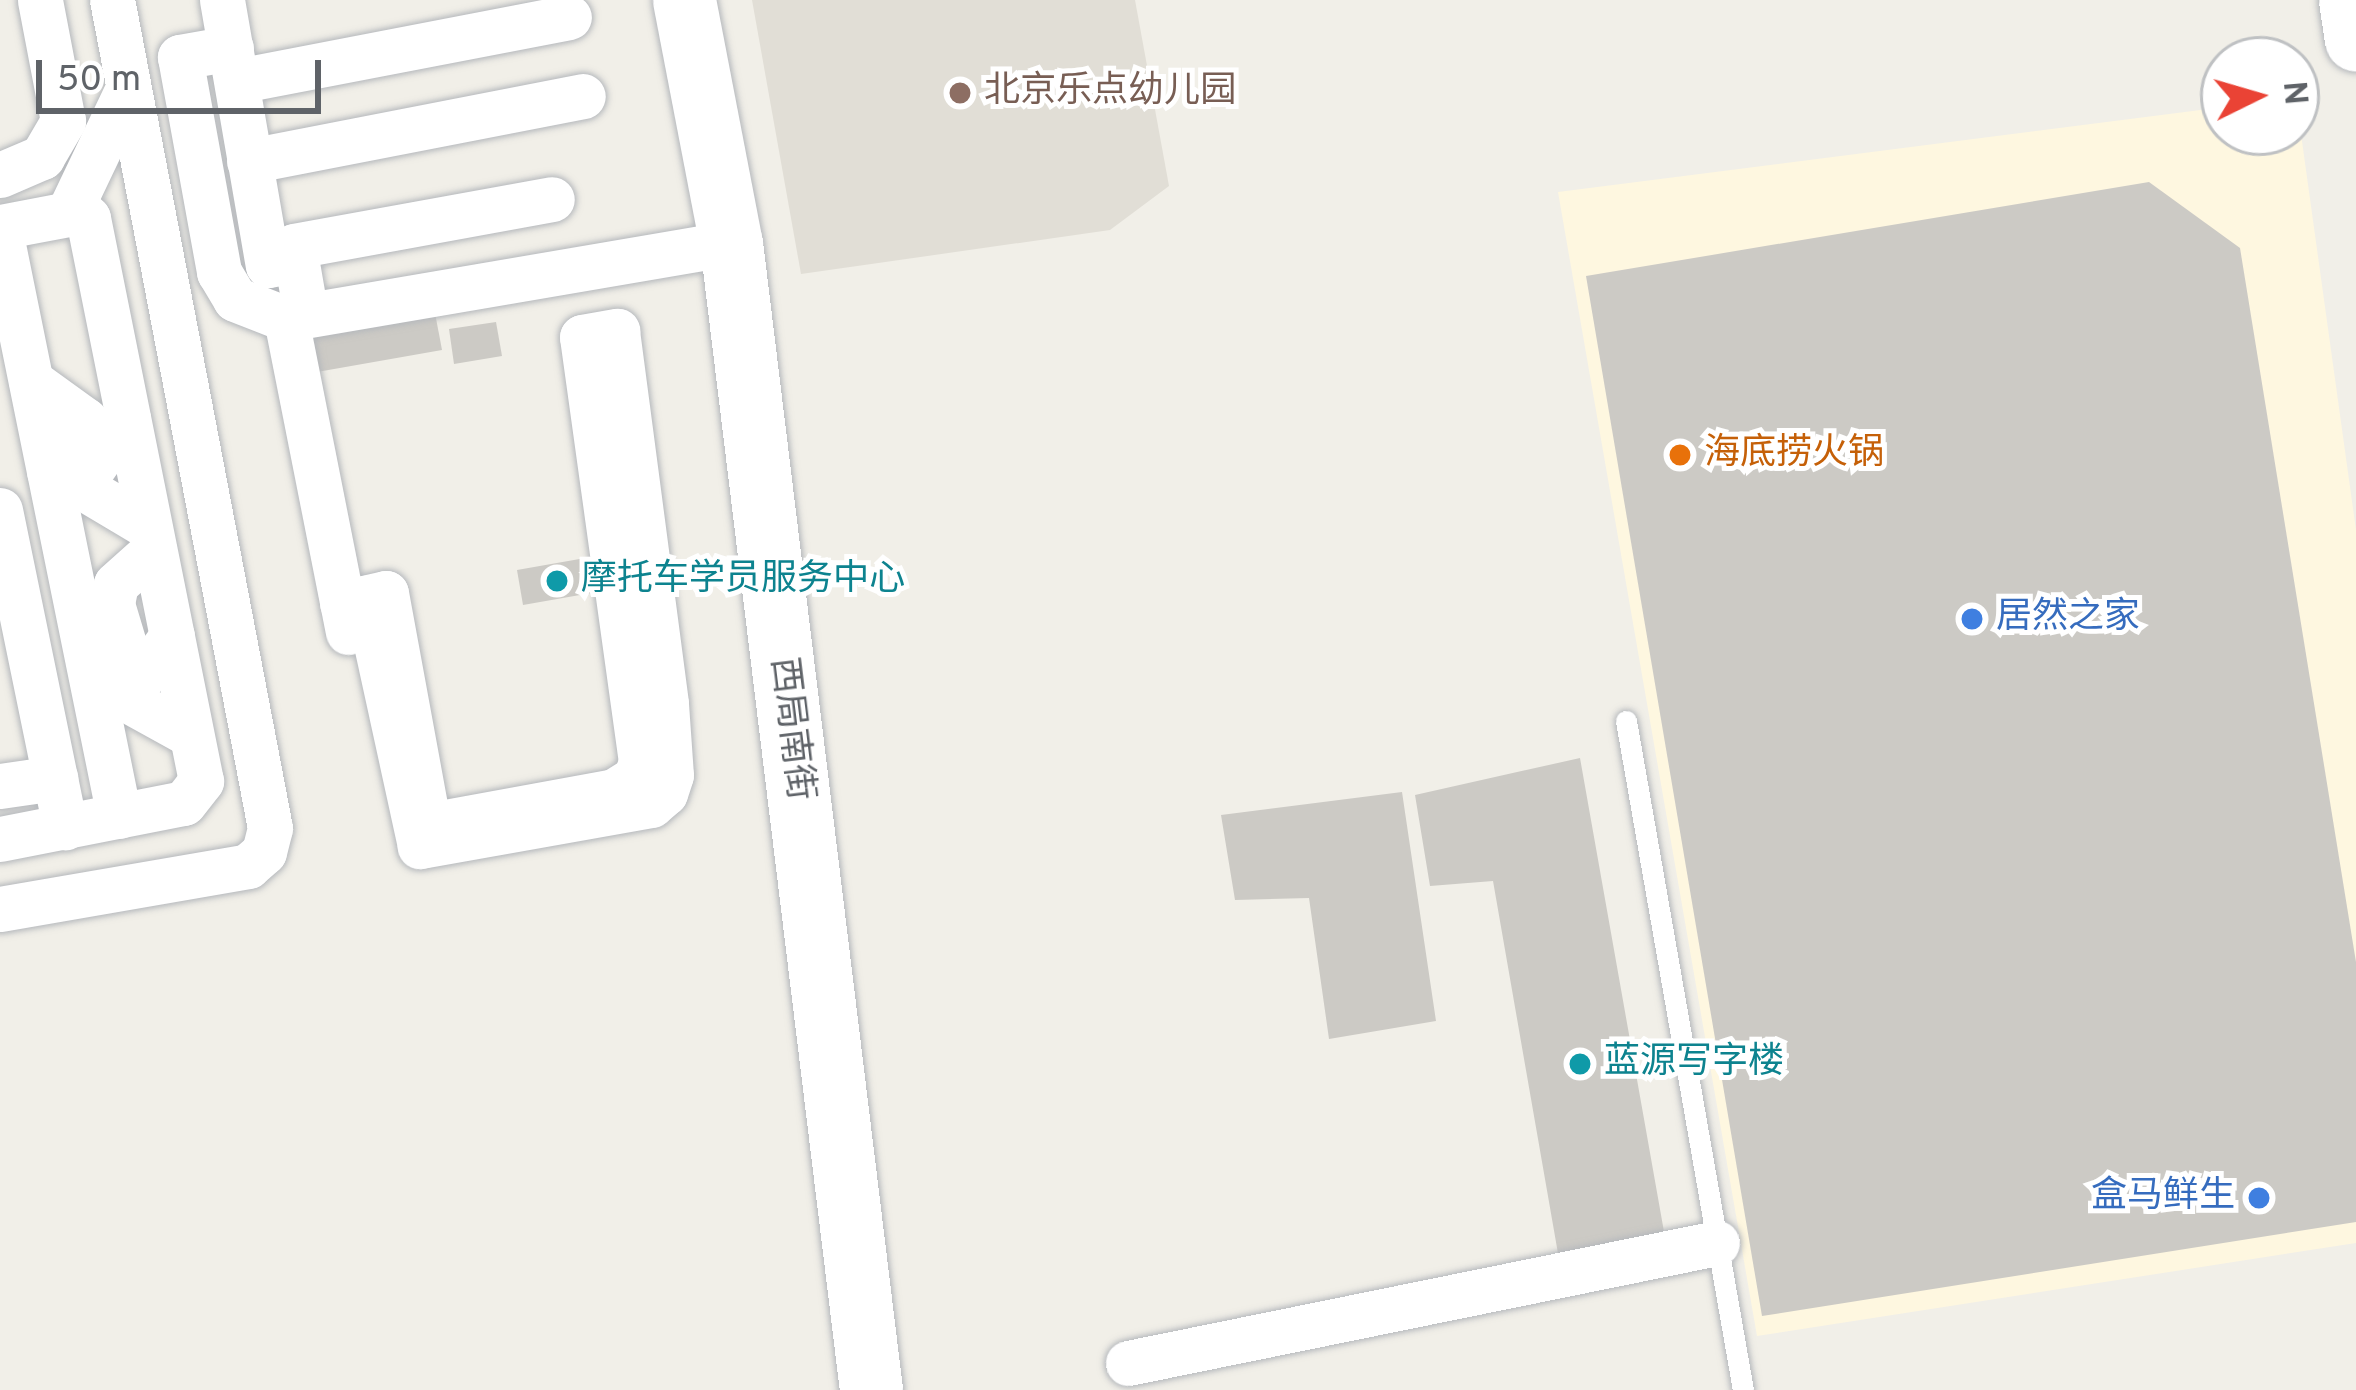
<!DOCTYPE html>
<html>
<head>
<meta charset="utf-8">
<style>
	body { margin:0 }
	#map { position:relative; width:2356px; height:1390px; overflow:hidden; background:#f1efe8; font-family:Overpass,"Noto Sans SC",sans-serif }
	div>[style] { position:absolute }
	.commercial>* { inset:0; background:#fef7e0 }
	.education>* { inset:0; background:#e1ded6 }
	.building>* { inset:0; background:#cccac5 }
	.roads { filter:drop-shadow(0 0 3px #b5b8bc) drop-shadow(0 0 3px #b5b8bc) }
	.lane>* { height:21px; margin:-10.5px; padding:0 10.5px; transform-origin:10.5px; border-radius:10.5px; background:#fff }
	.street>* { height:45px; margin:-22.5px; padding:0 22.5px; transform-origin:22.5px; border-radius:22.5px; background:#fff }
	.secondary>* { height:63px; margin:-31.5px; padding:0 31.5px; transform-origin:31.5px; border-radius:31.5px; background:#fff }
	.dots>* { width:33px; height:33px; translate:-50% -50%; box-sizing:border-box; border:6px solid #fff; border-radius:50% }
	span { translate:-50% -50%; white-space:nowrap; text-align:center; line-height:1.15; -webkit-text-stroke:10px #fff; paint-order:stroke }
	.education-label { font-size:36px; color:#785e54 }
	.left { translate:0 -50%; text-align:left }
	.food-label { font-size:36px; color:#c56008 }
	.culture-label { font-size:36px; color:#0d838f }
	.shop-label { font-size:36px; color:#366cbe }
	.right { translate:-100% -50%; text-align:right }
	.street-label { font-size:36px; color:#5f6368 }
	.north { position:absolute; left:2200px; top:36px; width:120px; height:120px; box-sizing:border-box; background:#fff; border:3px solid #bfc1c3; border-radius:50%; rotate:85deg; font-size:33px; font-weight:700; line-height:48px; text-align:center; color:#5f6368 }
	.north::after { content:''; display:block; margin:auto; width:42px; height:54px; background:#ea4335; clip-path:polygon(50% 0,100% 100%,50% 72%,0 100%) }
	.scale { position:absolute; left:36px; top:60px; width:285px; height:54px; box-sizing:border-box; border:6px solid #5f6368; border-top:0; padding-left:15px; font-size:36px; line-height:42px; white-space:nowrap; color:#5f6368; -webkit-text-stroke:9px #fff; paint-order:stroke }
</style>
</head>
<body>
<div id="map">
	<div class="commercial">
		<div style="clip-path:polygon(2296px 98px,2356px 530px,2356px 1243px,1757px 1336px,1558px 192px,2224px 107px,2224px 132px,2296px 132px)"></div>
	</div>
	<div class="education">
		<div style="clip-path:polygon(752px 0,1135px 0,1169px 186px,1110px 230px,801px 274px)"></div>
	</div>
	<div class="building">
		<div style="clip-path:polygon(2149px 182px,2240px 248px,2356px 962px,2356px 1222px,1762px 1316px,1586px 276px)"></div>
		<div style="clip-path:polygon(435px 313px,442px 350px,317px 372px,310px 335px)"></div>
		<div style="clip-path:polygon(496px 322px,502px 356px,454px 364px,449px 329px)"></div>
		<div style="clip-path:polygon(591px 557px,597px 592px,523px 605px,517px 570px)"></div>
		<div style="clip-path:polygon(1580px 758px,1666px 1243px,1560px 1265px,1493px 881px,1430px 886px,1415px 795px)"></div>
		<div style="clip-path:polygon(1402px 792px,1436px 1021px,1329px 1039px,1309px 898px,1235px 900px,1221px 815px)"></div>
	</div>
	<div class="roads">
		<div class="lane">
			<div style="left:1626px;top:721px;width:679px;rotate:80.08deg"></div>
		</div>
		<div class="street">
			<div style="left:222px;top:0;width:269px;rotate:80.2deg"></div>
			<div style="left:268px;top:265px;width:29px;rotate:-10deg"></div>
			<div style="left:231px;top:48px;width:52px;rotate:170deg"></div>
			<div style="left:180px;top:57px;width:219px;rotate:79.7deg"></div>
			<div style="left:219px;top:272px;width:31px;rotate:59deg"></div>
			<div style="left:235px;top:299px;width:55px;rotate:21.4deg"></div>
			<div style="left:237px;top:81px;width:338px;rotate:-10.9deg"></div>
			<div style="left:249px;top:161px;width:340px;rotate:-11deg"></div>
			<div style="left:0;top:175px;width:46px;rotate:-23.2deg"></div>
			<div style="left:42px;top:157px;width:42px;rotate:-59.7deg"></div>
			<div style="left:63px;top:121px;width:123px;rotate:-100.8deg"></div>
			<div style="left:0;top:227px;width:69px;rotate:-10.8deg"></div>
			<div style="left:68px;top:214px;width:140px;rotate:-64.5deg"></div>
			<div style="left:0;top:230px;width:598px;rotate:78.52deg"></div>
			<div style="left:306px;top:315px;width:70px;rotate:-99.9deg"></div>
			<div style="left:294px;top:246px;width:262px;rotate:-10.3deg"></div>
			<div style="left:31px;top:381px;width:67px;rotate:35.8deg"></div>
			<div style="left:85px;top:420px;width:63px;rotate:124.7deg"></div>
			<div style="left:128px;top:418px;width:83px;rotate:125.2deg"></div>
			<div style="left:80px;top:486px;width:80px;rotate:30.7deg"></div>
			<div style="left:0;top:510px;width:324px;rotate:78.4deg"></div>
			<div style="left:342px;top:603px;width:45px;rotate:-12.8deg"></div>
			<div style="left:386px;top:593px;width:221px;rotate:79.6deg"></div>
			<div style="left:426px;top:810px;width:17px;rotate:57deg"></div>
			<div style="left:435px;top:824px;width:182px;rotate:-10.4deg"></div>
			<div style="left:614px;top:791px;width:25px;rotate:-32deg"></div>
			<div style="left:635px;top:778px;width:17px;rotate:-69deg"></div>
			<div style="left:641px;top:762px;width:429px;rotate:-97.9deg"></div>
			<div style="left:582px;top:337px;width:36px;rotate:-10deg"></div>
			<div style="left:617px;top:331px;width:376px;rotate:82.5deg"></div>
			<div style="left:666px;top:704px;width:71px;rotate:86deg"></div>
			<div style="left:671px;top:775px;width:19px;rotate:108deg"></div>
			<div style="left:665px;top:793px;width:18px;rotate:139deg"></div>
			<div style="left:651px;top:805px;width:235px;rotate:169.9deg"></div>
			<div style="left:420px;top:846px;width:254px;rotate:-102.3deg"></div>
			<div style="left:348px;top:632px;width:319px;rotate:-101.2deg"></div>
			<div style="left:286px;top:319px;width:451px;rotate:-9.7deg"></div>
			<div style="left:172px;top:636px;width:78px;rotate:126.1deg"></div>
			<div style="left:126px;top:699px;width:74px;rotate:29deg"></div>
			<div style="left:91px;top:675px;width:45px;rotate:-43.2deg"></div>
			<div style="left:124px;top:644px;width:42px;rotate:-106.7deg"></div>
			<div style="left:112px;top:604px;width:20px;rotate:-79deg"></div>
			<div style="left:116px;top:584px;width:51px;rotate:-41.8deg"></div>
			<div style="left:0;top:786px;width:56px;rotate:-8.3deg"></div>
			<div style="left:0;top:839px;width:187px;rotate:-11.1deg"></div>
			<div style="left:184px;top:803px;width:28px;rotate:-52deg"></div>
			<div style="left:201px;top:781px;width:574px;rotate:-101.35deg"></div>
			<div style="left:88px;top:218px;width:18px;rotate:-137deg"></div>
			<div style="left:0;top:909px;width:252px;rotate:-9.8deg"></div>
			<div style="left:248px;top:866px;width:21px;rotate:-41deg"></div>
			<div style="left:264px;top:852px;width:25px;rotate:-76deg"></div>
			<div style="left:270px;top:828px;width:843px;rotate:-100.8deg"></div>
			<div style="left:1128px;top:1363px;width:601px;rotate:-11.52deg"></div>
		</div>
		<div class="secondary">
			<div style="left:684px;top:0;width:248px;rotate:79.1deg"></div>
			<div style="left:731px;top:243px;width:1156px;rotate:83.04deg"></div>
			<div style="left:2350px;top:0;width:40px;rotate:81.5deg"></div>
		</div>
	</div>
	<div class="dots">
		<div style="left:960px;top:93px;background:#8d6e63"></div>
		<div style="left:1680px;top:455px;background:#e8710a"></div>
		<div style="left:557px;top:581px;background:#0f9aa8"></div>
		<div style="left:1972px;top:619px;background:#3f7fe0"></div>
		<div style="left:1580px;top:1064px;background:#0f9aa8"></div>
		<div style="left:2259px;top:1198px;background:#3f7fe0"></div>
	</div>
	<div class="education-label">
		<span class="left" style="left:984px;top:93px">北京乐点幼儿园</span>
	</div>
	<div class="food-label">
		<span class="left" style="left:1704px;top:455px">海底捞火锅</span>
	</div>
	<div class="culture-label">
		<span class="left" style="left:581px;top:581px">摩托车学员服务中心</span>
		<span class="left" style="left:1604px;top:1064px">蓝源写字楼</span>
	</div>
	<div class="shop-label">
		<span class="left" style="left:1996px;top:619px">居然之家</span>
		<span class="right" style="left:2235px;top:1198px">盒马鲜生</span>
	</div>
	<div class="street-label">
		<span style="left:790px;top:729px;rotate:83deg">西局南街</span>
	</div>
	<div class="north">N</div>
	<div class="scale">50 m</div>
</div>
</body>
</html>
